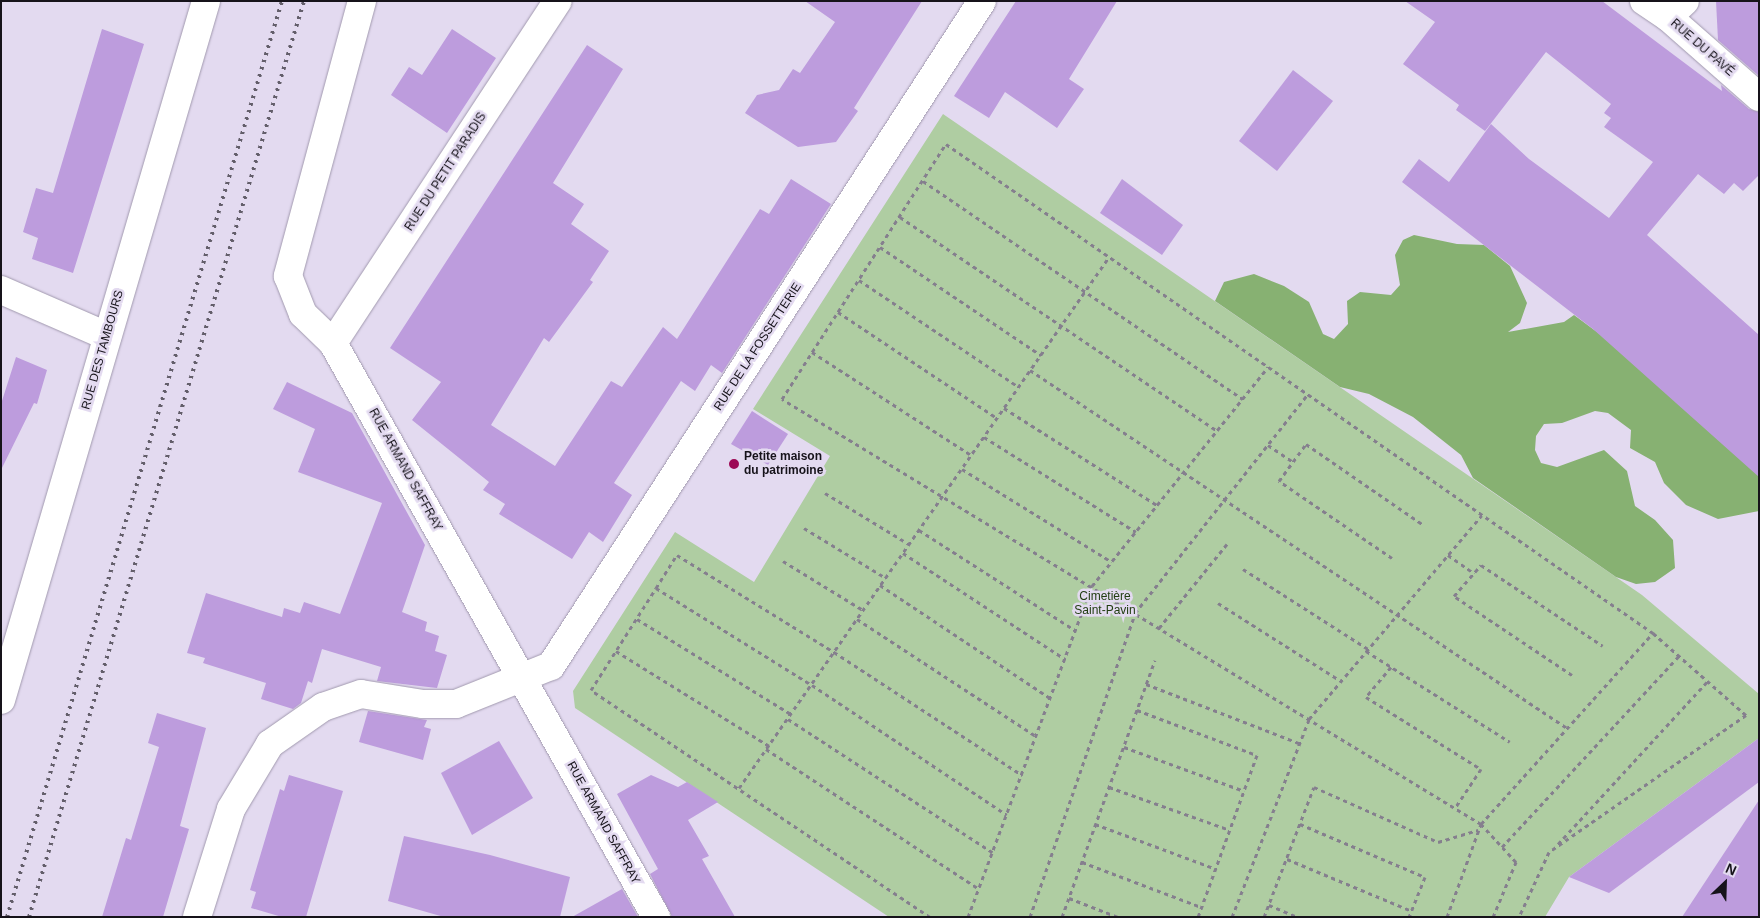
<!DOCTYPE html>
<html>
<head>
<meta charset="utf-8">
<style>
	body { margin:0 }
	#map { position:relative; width:1760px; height:918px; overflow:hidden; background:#e3daf0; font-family:Arial,sans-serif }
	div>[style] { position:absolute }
	.green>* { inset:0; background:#afcda2 }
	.forest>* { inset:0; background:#87b172 }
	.building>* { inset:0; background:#bd9cdd }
	.path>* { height:3px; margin-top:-1.5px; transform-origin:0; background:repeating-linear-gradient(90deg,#857f8e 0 4px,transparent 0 8px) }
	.roads { filter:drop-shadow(0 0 1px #a199ae) drop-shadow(0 0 1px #a199ae) }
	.minor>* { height:28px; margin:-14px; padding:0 14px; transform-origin:14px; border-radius:14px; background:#fff }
	.tertiary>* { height:28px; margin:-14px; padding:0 14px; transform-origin:14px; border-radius:14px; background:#fff }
	.rail>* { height:4px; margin-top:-2px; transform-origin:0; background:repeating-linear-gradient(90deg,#635e6a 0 2.5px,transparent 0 7.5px) }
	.dots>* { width:14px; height:14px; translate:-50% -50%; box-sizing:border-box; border:2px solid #e3daf0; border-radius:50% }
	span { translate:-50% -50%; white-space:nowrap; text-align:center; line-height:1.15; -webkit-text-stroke:5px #e3daf0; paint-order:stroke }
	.street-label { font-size:12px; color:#16131a }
	.poi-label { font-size:12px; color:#16131a; font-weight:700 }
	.left { translate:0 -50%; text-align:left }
	.park-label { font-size:12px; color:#223e12 }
	.frame { position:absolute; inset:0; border:2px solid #16131a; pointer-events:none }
	.north { position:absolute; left:1700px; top:858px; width:50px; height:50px; -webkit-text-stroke:4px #e3daf0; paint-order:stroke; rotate:24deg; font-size:14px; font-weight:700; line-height:20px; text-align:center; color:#16131a }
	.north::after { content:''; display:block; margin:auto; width:18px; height:22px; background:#16131a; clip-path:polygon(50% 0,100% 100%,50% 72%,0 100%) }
</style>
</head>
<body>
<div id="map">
	<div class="green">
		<div style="clip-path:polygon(943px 114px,1642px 595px,1759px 694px,1759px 738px,1569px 877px,1545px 917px,889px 917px,575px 708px,573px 691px,675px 532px,754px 582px,830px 456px,753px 409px)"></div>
	</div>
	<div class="forest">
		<div style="clip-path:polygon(1414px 235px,1457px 244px,1484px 245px,1510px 266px,1527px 303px,1520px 323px,1508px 332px,1564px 322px,1574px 315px,1601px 335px,1759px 476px,1759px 511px,1718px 519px,1686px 505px,1664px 483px,1655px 462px,1630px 448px,1631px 430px,1608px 413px,1595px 411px,1562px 423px,1544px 424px,1536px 436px,1535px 450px,1541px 463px,1557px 467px,1604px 450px,1627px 471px,1635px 506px,1655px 520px,1673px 540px,1675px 568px,1655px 582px,1636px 584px,1616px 577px,1473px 478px,1461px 455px,1413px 417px,1369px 394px,1340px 387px,1215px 301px,1224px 282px,1254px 274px,1284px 286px,1309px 302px,1323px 334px,1334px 339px,1348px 324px,1347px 301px,1360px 292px,1391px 295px,1400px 285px,1395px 255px,1403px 240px)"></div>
	</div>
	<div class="building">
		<div style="clip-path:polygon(805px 1px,922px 1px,854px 108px,858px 111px,836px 142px,798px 147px,745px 113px,757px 95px,779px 90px,793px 69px,800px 73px,835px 22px)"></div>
		<div style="clip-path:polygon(1016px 1px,1117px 1px,1069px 79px,1084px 89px,1057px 128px,1005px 92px,989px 118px,954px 96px)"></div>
		<div style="clip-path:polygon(1405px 1px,1602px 1px,1722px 91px,1721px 85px,1749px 109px,1759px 112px,1759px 175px,1743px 191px,1734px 183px,1724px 194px,1698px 174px,1647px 235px,1759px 335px,1759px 477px,1593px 329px,1402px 182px,1419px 159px,1449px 182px,1491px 124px,1529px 159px,1609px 218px,1653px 162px,1604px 127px,1611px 118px,1604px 113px,1611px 104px,1546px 52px,1485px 131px,1456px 110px,1459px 105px,1403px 64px,1435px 22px)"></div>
		<div style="clip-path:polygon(1716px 1px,1759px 1px,1759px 76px,1718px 40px)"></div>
		<div style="clip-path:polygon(102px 29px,144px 44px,73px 273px,32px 259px,38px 238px,23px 232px,36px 188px,53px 193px)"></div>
		<div style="clip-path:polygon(452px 29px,496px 58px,447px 133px,391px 95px,409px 67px,422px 75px)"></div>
		<div style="clip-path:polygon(587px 45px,623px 69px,553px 183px,584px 204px,571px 224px,609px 251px,590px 280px,593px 282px,549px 342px,544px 338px,491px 425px,527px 448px,555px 466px,611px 381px,622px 387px,663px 327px,677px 339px,760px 209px,769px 214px,791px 179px,831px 204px,722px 373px,711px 365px,695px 391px,681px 381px,614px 483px,632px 495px,603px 542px,589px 532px,572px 559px,499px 514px,505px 504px,483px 490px,489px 482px,412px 420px,441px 382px,390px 348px)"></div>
		<div style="clip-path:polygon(1293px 70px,1333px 101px,1277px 171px,1239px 141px)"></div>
		<div style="clip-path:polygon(1122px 179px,1183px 225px,1162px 255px,1100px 213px)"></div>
		<div style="clip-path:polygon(16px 357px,47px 370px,37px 404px,34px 403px,1px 470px,1px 404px)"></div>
		<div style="clip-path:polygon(287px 382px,352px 413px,425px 545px,402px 612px,427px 622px,425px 631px,439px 636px,435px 651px,447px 655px,437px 688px,377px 681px,381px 667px,322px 649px,312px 683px,308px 681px,301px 703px,293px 709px,261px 699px,266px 683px,203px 663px,205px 658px,187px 653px,206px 593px,282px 617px,284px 608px,300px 613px,304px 602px,340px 614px,382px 503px,298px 472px,315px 429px,273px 409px)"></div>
		<div style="clip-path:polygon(752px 411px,788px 434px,768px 465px,731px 444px)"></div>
		<div style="clip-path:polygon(368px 711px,427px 720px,424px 727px,431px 729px,423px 760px,359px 742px)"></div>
		<div style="clip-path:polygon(157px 713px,206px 728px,180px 826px,189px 829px,163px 917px,102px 917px,126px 838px,131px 840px,159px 747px,148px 743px)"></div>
		<div style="clip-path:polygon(1759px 738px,1759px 782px,1609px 893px,1569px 877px)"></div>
		<div style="clip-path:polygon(499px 741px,533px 798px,472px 835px,441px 773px)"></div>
		<div style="clip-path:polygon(289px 775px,343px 791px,306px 917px,282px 917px,251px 908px,256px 892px,250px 890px,280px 789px,284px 791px)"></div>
		<div style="clip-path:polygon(651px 775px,678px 787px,687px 782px,718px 802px,688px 820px,709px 856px,702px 859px,735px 917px,672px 917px,650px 874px,658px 869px,617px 794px)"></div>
		<div style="clip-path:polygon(1759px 800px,1759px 917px,1682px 917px)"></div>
		<div style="clip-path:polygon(404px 836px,490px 855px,570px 877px,560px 917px,444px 917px,388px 901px)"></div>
		<div style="clip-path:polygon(622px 889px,638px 917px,572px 917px)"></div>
	</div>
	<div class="path">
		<div style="left:923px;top:181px;width:387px;rotate:34.3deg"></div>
		<div style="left:900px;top:217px;width:382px;rotate:34deg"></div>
		<div style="left:880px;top:247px;width:194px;rotate:33.9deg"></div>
		<div style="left:859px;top:280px;width:192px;rotate:33.8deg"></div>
		<div style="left:838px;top:312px;width:191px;rotate:33.7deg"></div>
		<div style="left:812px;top:352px;width:189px;rotate:32.9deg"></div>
		<div style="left:1030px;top:370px;width:645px;rotate:33.69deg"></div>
		<div style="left:1004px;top:408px;width:181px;rotate:32.4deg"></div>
		<div style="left:984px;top:437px;width:179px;rotate:32deg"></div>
		<div style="left:1268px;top:445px;width:30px;rotate:34deg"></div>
		<div style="left:962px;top:469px;width:176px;rotate:31.8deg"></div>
		<div style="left:825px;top:493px;width:98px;rotate:31.3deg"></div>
		<div style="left:804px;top:528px;width:96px;rotate:31.4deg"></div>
		<div style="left:919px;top:530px;width:185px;rotate:32.7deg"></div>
		<div style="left:903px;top:553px;width:194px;rotate:33.2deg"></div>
		<div style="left:1448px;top:555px;width:32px;rotate:35deg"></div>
		<div style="left:1392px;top:558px;width:137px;rotate:-145.7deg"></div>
		<div style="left:1279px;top:481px;width:46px;rotate:-53.9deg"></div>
		<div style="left:1306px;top:444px;width:141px;rotate:34.6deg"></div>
		<div style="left:783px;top:561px;width:94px;rotate:31.5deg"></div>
		<div style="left:1243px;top:569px;width:148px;rotate:32.6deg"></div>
		<div style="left:880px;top:585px;width:204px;rotate:33.6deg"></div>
		<div style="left:656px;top:588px;width:184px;rotate:31.9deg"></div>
		<div style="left:812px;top:685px;width:234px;rotate:33.7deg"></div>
		<div style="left:1218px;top:603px;width:146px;rotate:32.4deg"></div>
		<div style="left:637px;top:619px;width:181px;rotate:31.7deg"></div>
		<div style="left:857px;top:619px;width:214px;rotate:33.2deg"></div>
		<div style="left:1159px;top:628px;width:108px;rotate:-51deg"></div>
		<div style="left:616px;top:651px;width:180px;rotate:31.8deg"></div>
		<div style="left:1366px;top:651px;width:170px;rotate:32.3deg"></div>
		<div style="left:1391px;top:667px;width:39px;rotate:130deg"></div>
		<div style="left:1366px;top:697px;width:136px;rotate:32.1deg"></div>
		<div style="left:1481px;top:769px;width:47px;rotate:123.7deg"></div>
		<div style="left:1572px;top:675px;width:142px;rotate:-146.2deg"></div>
		<div style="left:1454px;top:596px;width:41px;rotate:-48.9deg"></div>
		<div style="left:1481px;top:565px;width:146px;rotate:33.6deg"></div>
		<div style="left:1146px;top:684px;width:164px;rotate:21.1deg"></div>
		<div style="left:1137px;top:710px;width:128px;rotate:20.6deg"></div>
		<div style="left:1257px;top:755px;width:172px;rotate:110deg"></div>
		<div style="left:788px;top:719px;width:244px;rotate:33.1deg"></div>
		<div style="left:1124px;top:747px;width:128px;rotate:20.1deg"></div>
		<div style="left:766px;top:749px;width:255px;rotate:33.3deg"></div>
		<div style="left:1109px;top:787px;width:128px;rotate:19.6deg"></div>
		<div style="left:739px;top:788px;width:647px;rotate:-55.13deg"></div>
		<div style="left:1095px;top:824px;width:129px;rotate:20.4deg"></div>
		<div style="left:1300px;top:824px;width:136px;rotate:23deg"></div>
		<div style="left:1425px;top:877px;width:43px;rotate:111.8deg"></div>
		<div style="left:1558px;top:844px;width:222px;rotate:-47.4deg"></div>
		<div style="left:1502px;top:847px;width:260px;rotate:-47.2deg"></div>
		<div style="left:1287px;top:859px;width:135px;rotate:22.6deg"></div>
		<div style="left:1082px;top:862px;width:127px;rotate:20.7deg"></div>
		<div style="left:1069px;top:898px;width:53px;rotate:21.2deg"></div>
		<div style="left:1269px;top:905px;width:30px;rotate:23deg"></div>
		<div style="left:930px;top:917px;width:408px;rotate:-146.2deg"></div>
		<div style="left:591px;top:690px;width:121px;rotate:-57.5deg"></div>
		<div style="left:656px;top:588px;width:39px;rotate:-58deg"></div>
		<div style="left:677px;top:555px;width:185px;rotate:31.7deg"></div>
		<div style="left:834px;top:652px;width:225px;rotate:33.2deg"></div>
		<div style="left:968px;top:917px;width:353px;rotate:-69.5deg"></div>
		<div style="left:1092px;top:586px;width:281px;rotate:-51.2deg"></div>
		<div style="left:1030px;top:917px;width:322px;rotate:-70.9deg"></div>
		<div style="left:1135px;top:613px;width:279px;rotate:-51.7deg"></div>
		<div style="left:1062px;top:917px;width:273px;rotate:-70.1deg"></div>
		<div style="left:1232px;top:917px;width:212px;rotate:-68.7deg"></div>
		<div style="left:1309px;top:719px;width:267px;rotate:-49.7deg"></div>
		<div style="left:1264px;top:917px;width:139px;rotate:-69deg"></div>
		<div style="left:1314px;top:787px;width:136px;rotate:23.9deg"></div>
		<div style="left:1438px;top:842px;width:42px;rotate:-16.7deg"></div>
		<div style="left:1447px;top:917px;width:99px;rotate:-69.9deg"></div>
		<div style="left:1481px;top:824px;width:257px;rotate:-48deg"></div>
		<div style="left:1493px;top:917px;width:60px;rotate:-67.3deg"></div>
		<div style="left:1516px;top:862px;width:52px;rotate:-132.6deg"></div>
		<div style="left:1481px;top:824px;width:818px;rotate:-148.7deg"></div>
		<div style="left:782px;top:399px;width:303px;rotate:-57.3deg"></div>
		<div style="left:946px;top:144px;width:860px;rotate:34.67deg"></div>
		<div style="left:1653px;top:633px;width:124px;rotate:41.4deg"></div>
		<div style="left:1746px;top:715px;width:240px;rotate:145.2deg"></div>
		<div style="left:1549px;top:852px;width:72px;rotate:114.8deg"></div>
	</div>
	<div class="roads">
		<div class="minor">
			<div style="left:362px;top:1px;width:285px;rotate:105.1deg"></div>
			<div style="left:288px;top:276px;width:41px;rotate:68.5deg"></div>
			<div style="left:303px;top:314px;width:42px;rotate:44deg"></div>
			<div style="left:333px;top:343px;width:659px;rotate:60.63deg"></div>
			<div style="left:1668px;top:17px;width:23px;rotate:-43deg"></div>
			<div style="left:1px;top:290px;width:116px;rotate:23.5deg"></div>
			<div style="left:333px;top:343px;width:409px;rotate:-56.7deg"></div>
			<div style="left:1px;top:700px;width:728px;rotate:-73.65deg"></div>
			<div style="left:197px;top:917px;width:113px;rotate:-72.5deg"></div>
			<div style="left:231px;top:809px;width:76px;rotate:-59deg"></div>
			<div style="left:270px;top:744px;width:65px;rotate:-34.9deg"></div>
			<div style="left:323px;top:707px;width:40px;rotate:-18.9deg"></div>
			<div style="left:361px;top:694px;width:63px;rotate:9.2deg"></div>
			<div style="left:423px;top:704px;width:33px"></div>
			<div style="left:456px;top:704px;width:102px;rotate:-21.8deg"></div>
			<div style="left:551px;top:666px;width:792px;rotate:-57.05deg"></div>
		</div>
		<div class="tertiary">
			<div style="left:1644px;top:1px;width:29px;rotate:34deg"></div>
			<div style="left:1668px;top:17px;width:121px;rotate:41.3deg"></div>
		</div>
	</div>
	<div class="rail">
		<div style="left:7px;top:917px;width:956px;rotate:-73.29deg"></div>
		<div style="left:29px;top:917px;width:956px;rotate:-73.29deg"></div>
	</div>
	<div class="dots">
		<div style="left:734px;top:464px;background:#9c0855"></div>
	</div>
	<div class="street-label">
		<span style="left:1702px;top:48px;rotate:41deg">RUE DU PAVÉ</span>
		<span style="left:446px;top:172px;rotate:-57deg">RUE DU PETIT PARADIS</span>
		<span style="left:758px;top:347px;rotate:-57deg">RUE DE LA FOSSETTERIE</span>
		<span style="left:103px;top:350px;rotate:-74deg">RUE DES TAMBOURS</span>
		<span style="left:405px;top:470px;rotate:61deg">RUE ARMAND SAFFRAY</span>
		<span style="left:603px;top:823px;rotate:61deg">RUE ARMAND SAFFRAY</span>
	</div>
	<div class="poi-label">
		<span class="left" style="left:744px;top:464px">Petite maison<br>du patrimoine</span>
	</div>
	<div class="park-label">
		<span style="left:1105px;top:604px">Cimetière<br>Saint-Pavin</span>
	</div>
	<div class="frame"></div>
	<div class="north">N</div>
</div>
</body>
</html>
